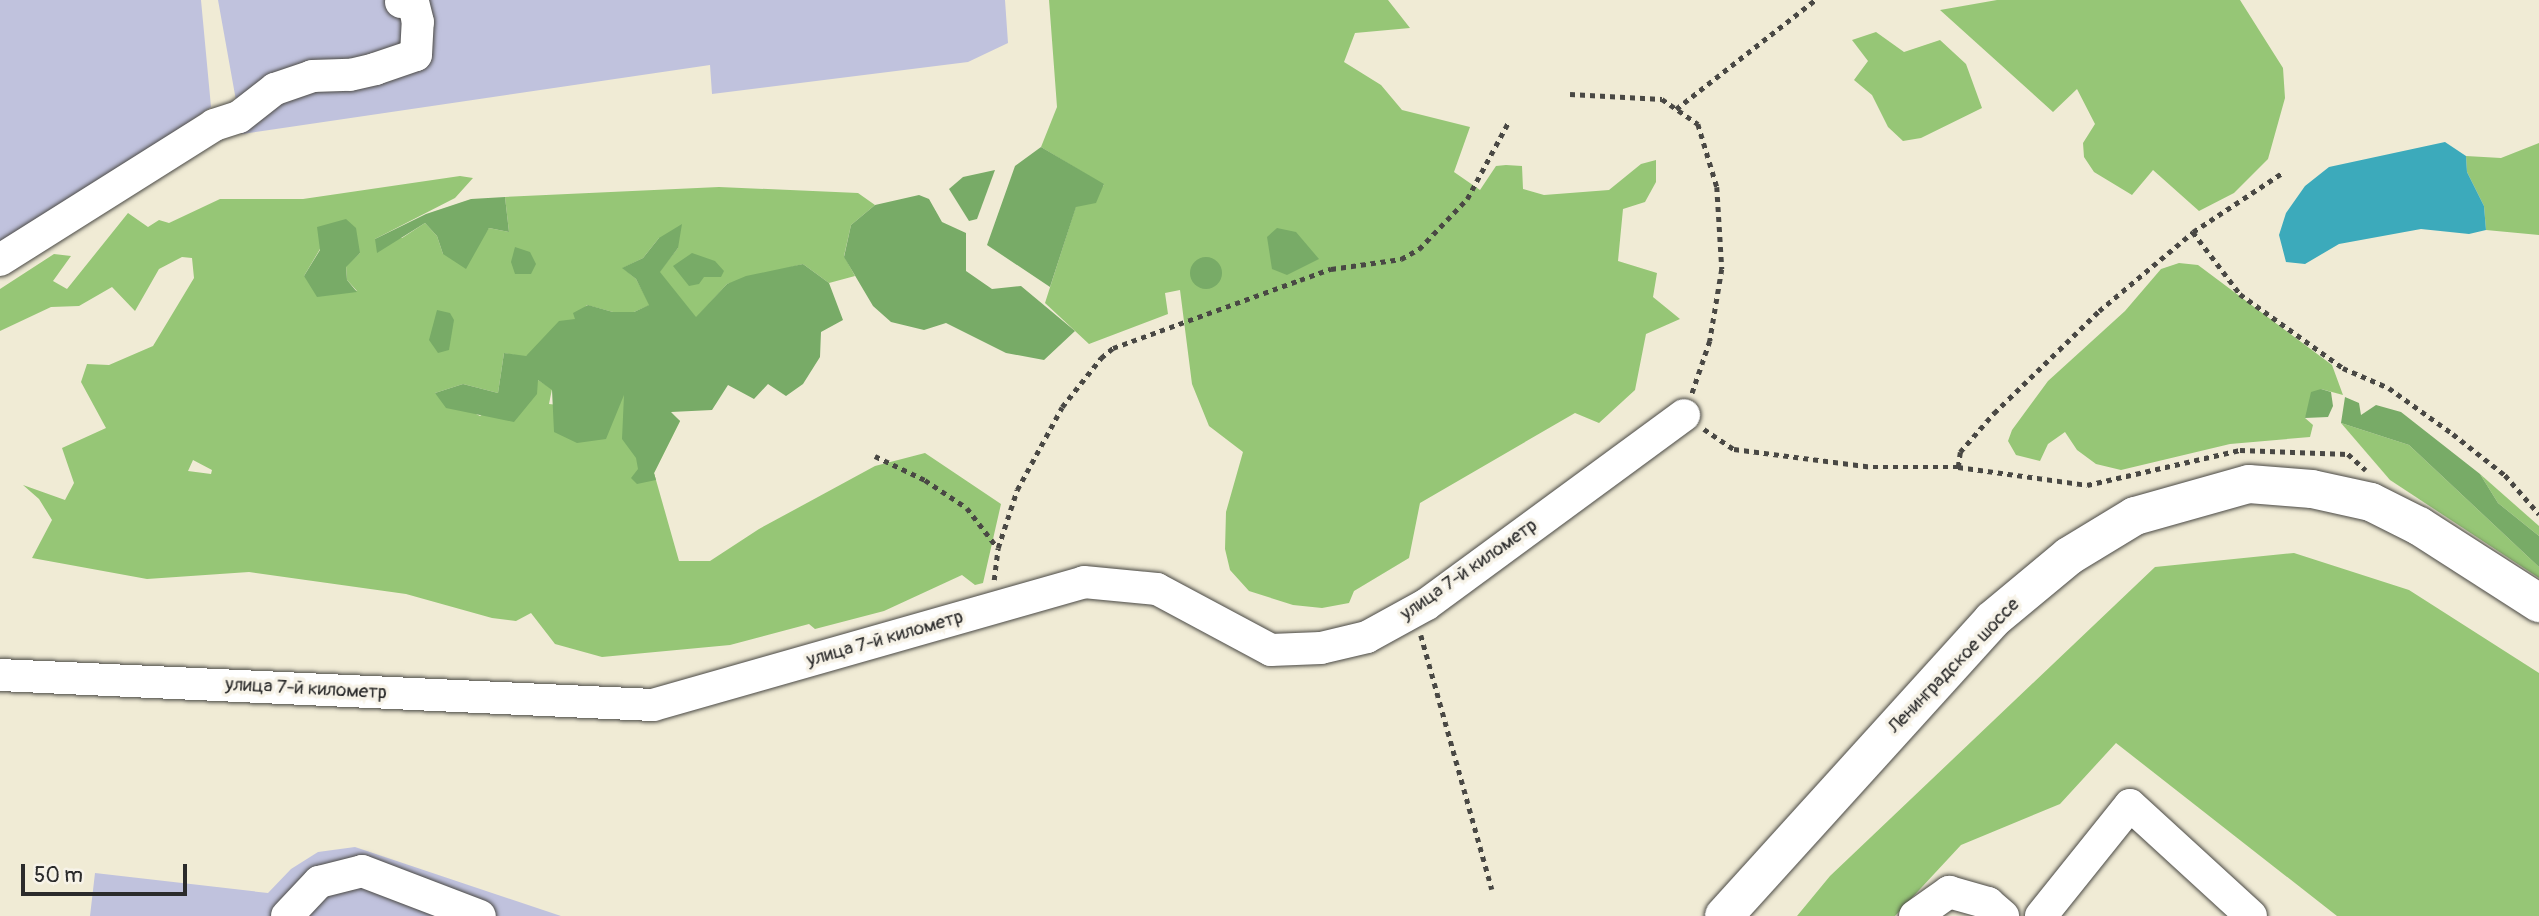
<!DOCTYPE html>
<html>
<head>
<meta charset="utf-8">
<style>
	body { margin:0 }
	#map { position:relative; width:2539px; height:916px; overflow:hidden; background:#f0ebd5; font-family:Pangolin,sans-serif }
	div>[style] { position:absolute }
	.industrial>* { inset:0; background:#c0c2dd }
	.green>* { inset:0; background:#96c676 }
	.forest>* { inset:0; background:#78ab67 }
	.round { border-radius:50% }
	.water>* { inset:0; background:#3caabb }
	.path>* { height:4.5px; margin-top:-2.25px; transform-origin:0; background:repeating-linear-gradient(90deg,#494844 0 5px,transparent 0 10px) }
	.roads { filter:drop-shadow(0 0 2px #494844) drop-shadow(0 0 2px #494844) }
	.minor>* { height:32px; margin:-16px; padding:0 16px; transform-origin:16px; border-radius:16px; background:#fff }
	.major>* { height:38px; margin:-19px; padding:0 19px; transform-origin:19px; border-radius:19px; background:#fff }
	span { translate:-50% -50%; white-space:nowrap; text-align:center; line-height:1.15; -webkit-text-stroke:7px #f7f3e8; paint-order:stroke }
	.street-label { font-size:19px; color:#2b2b2b }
	.scale { position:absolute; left:21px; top:864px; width:166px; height:32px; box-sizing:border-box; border:4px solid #2b2b2b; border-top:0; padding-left:9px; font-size:21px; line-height:24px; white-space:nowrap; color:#2b2b2b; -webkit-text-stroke:5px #f7f3e8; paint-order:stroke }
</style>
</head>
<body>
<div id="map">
	<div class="industrial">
		<div style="clip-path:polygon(0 0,201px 0,211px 107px,5px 249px,0 247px)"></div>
		<div style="clip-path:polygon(218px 0,1005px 0,1008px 43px,968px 62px,712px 94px,710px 65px,242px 134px)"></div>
		<div style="clip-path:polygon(355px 847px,561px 916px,90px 916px,95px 873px,268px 893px,291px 869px,318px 852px)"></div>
	</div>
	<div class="green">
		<div style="clip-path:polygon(1049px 0,1388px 0,1410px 28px,1355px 33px,1344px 62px,1381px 85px,1402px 110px,1470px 127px,1454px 172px,1480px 190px,1496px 166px,1506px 165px,1522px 166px,1523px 189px,1544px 195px,1609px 190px,1641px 164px,1656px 160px,1656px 182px,1645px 202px,1623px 209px,1618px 261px,1657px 273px,1653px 297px,1680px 319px,1646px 334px,1635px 390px,1599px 423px,1575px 413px,1420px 503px,1409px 558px,1354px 591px,1349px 603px,1322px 608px,1293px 605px,1249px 591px,1230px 570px,1225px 549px,1226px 512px,1243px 452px,1209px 426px,1192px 384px,1180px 290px,1165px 293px,1168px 314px,1089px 344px,1045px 303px,1076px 206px,1104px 185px,1041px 147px,1057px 107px)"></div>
		<div style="clip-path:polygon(1997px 0,2240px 0,2283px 68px,2285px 98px,2268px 159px,2234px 193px,2199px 211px,2153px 170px,2132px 195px,2094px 172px,2084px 157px,2083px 143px,2095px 124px,2077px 89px,2053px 112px,1940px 10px)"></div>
		<div style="clip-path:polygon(1876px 32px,1904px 52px,1940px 40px,1966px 64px,1982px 108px,1921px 138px,1903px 141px,1888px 127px,1872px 95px,1854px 80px,1868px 61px,1852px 40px)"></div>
		<div style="clip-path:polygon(2539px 143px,2539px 235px,2486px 230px,2484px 206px,2467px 172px,2466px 156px,2501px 158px)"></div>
		<div style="clip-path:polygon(evenodd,460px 176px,473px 178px,455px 198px,375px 239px,402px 238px,425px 223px,437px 236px,443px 254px,474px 247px,489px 228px,509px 232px,505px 197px,719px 187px,858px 193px,875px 205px,851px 225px,844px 256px,855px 276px,829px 283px,803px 264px,727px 284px,696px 318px,659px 272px,678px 248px,659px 238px,643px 258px,623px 268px,636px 279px,650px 305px,634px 312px,613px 312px,587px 305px,576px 319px,525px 357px,504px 353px,498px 393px,463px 384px,435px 393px,480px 416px,538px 380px,552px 389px,549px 404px,616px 411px,624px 393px,666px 409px,680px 421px,654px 473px,679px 561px,710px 561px,759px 529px,875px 466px,925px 453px,1001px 504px,983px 583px,975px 585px,962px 575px,884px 611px,815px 629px,809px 624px,730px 645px,602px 657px,555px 644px,531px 613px,516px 621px,492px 618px,406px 594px,249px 572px,147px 579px,32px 558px,52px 520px,39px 499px,23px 485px,65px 500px,74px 483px,62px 448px,106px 428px,81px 382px,87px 364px,109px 365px,153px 346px,194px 278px,192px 258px,182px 257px,159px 269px,135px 311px,112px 287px,79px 306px,51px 307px,0 331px,0 289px,54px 254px,71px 256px,53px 281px,67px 289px,128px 213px,148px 227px,159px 220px,169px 223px,220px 199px,303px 199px,460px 176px,320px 249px,360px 253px,346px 266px,347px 280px,357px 291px,304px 276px,320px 249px,460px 176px,193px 460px,212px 470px,211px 474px,188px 471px,193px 460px)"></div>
		<div style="clip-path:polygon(2179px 263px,2198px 265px,2332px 365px,2343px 395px,2321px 389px,2305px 418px,2313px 425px,2310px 437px,2230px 444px,2121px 470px,2096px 464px,2077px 450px,2065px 432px,2048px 444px,2040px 461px,2016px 455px,2008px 441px,2012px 430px,2048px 381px,2125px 311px,2161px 269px)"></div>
		<div style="clip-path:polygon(2341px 423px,2409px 445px,2539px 567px,2539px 578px,2390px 480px)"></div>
		<div style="clip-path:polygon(2480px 474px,2539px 526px,2539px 536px,2498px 503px)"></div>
		<div style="clip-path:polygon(2294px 553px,2409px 590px,2539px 673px,2539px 916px,2337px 916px,2116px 743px,2060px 804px,1961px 845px,1895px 916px,1797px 916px,1830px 876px,2155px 567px)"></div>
	</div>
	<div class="forest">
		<div style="clip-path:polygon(1041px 147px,1104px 184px,1096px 203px,1076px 207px,1050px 287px,987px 245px,1015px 166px)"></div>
		<div style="clip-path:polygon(995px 170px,977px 219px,969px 221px,949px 189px,963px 177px)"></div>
		<div style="clip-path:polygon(919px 195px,929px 199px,942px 222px,966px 233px,966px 271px,992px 289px,1021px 286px,1075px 331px,1044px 360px,1006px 353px,946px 323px,924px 330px,891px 322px,873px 306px,844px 257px,851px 225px,875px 205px)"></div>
		<div style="clip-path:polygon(505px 197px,509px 232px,489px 228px,466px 269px,443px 254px,437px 236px,425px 223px,377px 253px,375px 239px,426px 214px,471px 199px)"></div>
		<div style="clip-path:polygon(346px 219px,356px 228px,360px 253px,346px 267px,347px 280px,357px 292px,317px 297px,304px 276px,320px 250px,317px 227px)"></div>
		<div style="clip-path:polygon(682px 224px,678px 248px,660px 272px,696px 317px,727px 284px,746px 276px,803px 264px,829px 283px,843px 320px,821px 332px,820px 357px,803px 384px,786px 396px,768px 384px,754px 399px,728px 385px,712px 410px,671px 412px,680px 421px,654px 473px,656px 480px,637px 484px,631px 478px,638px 469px,636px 458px,622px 439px,624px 395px,606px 439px,577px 443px,554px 432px,552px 390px,538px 380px,537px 394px,514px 422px,446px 408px,435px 393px,463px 384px,498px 393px,504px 353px,526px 356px,559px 321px,575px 319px,573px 313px,588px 305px,613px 312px,634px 312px,649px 305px,636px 279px,622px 268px,643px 258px,659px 238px)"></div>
		<div style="clip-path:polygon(1277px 228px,1296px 232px,1319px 259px,1287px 275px,1272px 269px,1267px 237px)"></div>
		<div style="clip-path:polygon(515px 247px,530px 252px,536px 264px,531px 274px,515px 274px,511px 262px)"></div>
		<div style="clip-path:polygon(692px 253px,715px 261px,724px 271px,721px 277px,704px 277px,699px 284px,689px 286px,673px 266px)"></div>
		<div class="round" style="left:1190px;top:257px;width:32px;height:32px"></div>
		<div style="clip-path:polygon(437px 310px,450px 313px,454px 320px,449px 350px,438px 353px,429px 340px)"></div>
		<div style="clip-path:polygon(2321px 389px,2331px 392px,2333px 406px,2328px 417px,2305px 418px,2311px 392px)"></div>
		<div style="clip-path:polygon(2345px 397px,2359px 403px,2361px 415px,2376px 405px,2401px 412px,2480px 474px,2498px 503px,2539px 536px,2539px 567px,2409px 445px,2341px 423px)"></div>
	</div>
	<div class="water">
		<div style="clip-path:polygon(2445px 142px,2466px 156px,2467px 172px,2484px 206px,2486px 230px,2469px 234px,2421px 229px,2339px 244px,2305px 264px,2286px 262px,2279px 235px,2286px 213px,2305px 186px,2329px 167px)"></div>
	</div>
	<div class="path">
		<div style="left:1570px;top:94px;width:92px;rotate:3.1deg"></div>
		<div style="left:1662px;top:99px;width:44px;rotate:34.8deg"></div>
		<div style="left:1698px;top:124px;width:66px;rotate:73.2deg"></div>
		<div style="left:1717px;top:187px;width:82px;rotate:86.5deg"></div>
		<div style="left:1722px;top:269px;width:73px;rotate:99.5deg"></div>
		<div style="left:1710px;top:341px;width:56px;rotate:108.8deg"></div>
		<div style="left:1676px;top:109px;width:177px;rotate:-38.1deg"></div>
		<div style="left:2193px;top:232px;width:78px;rotate:52.8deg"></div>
		<div style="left:2240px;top:294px;width:127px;rotate:35.7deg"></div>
		<div style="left:2343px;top:368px;width:50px;rotate:23.5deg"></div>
		<div style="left:2389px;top:388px;width:79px;rotate:35.7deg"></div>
		<div style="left:2453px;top:434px;width:66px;rotate:38.3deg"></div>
		<div style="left:2505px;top:475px;width:52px;rotate:48.9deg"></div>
		<div style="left:1704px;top:429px;width:36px;rotate:34deg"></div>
		<div style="left:1734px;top:449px;width:140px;rotate:7.4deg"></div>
		<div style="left:1873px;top:467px;width:85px"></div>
		<div style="left:1958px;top:467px;width:130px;rotate:7.9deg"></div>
		<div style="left:2087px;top:485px;width:157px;rotate:-12.9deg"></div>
		<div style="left:2240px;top:450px;width:108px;rotate:2.1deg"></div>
		<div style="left:2348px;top:454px;width:24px;rotate:42deg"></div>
		<div style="left:875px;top:456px;width:55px;rotate:25.6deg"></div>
		<div style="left:925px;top:480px;width:50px;rotate:33.7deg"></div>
		<div style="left:967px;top:508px;width:49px;rotate:52.4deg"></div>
		<div style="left:1958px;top:467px;width:15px;rotate:-82deg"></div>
		<div style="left:1960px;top:452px;width:52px;rotate:-48.9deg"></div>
		<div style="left:1994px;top:413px;width:146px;rotate:-44.2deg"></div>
		<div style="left:2099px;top:311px;width:123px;rotate:-40deg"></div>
		<div style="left:2193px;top:232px;width:107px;rotate:-33.5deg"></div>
		<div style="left:994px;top:580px;width:32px;rotate:-83deg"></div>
		<div style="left:998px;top:548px;width:61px;rotate:-71.9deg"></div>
		<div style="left:1017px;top:490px;width:94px;rotate:-61.5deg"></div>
		<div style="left:1062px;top:407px;width:63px;rotate:-51.5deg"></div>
		<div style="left:1101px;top:358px;width:16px;rotate:-40deg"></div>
		<div style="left:1113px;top:348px;width:199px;rotate:-20deg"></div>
		<div style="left:1300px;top:280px;width:33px;rotate:-20deg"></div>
		<div style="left:1331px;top:269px;width:71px;rotate:-8.1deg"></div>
		<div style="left:1401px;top:259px;width:21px;rotate:-29deg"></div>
		<div style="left:1419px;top:249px;width:69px;rotate:-46.2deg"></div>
		<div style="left:1467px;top:199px;width:89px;rotate:-61.7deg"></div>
		<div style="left:1421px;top:635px;width:264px;rotate:74.4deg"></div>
	</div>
	<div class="roads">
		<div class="minor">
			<div style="left:0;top:260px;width:253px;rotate:-32.2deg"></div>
			<div style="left:214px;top:125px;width:26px;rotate:-18deg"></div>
			<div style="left:239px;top:117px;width:46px;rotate:-37.9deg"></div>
			<div style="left:275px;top:89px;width:39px;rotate:-19deg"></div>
			<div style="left:312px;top:76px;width:38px;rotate:-2deg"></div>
			<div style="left:350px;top:75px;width:26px;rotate:-13deg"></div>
			<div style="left:375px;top:69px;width:43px;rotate:-18.9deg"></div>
			<div style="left:416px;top:55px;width:33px;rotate:-87deg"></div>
			<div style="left:418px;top:22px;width:21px;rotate:-104deg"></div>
			<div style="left:413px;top:2px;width:12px;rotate:180deg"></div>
			<div style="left:0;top:675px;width:654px;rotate:2.63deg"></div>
			<div style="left:653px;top:705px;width:448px;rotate:-15.9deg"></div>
			<div style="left:1084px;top:582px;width:73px;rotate:5.5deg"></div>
			<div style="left:1157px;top:589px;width:129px;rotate:28.2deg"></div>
			<div style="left:1271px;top:650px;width:50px;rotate:-2.3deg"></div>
			<div style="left:1321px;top:648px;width:47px;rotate:-13.4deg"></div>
			<div style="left:1367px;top:637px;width:68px;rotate:-28.8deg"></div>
			<div style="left:1427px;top:604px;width:319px;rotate:-36.3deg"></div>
			<div style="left:287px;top:916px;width:47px;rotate:-46.7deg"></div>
			<div style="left:319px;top:882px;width:44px;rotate:-14.3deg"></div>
			<div style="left:362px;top:871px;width:126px;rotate:20.9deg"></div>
			<div style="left:1915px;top:916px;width:42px;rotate:-35.2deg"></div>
			<div style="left:1949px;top:892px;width:41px;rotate:15.8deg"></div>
			<div style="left:1988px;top:903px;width:20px;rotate:41deg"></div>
			<div style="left:2041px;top:916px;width:142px;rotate:-51.3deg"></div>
			<div style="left:2130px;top:805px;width:164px;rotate:42.5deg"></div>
		</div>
		<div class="major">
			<div style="left:1724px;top:916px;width:399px;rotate:-47.8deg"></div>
			<div style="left:1992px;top:620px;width:100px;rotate:-39.7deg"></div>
			<div style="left:2069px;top:556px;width:77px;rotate:-31.2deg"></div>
			<div style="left:2135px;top:516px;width:118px;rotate:-15.7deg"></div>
			<div style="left:2249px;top:484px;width:63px;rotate:4.5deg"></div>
			<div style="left:2312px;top:489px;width:60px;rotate:12.4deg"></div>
			<div style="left:2371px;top:502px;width:54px;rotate:26.6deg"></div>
			<div style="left:2419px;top:526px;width:143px;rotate:32.7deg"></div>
		</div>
	</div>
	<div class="street-label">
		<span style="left:1469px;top:570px;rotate:-35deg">улица 7-й километр</span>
		<span style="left:885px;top:639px;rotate:-16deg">улица 7-й километр</span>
		<span style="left:1954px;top:666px;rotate:-46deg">Ленинградское шоссе</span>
		<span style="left:306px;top:689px;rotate:3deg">улица 7-й километр</span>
	</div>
	<div class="scale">50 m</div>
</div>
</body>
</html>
